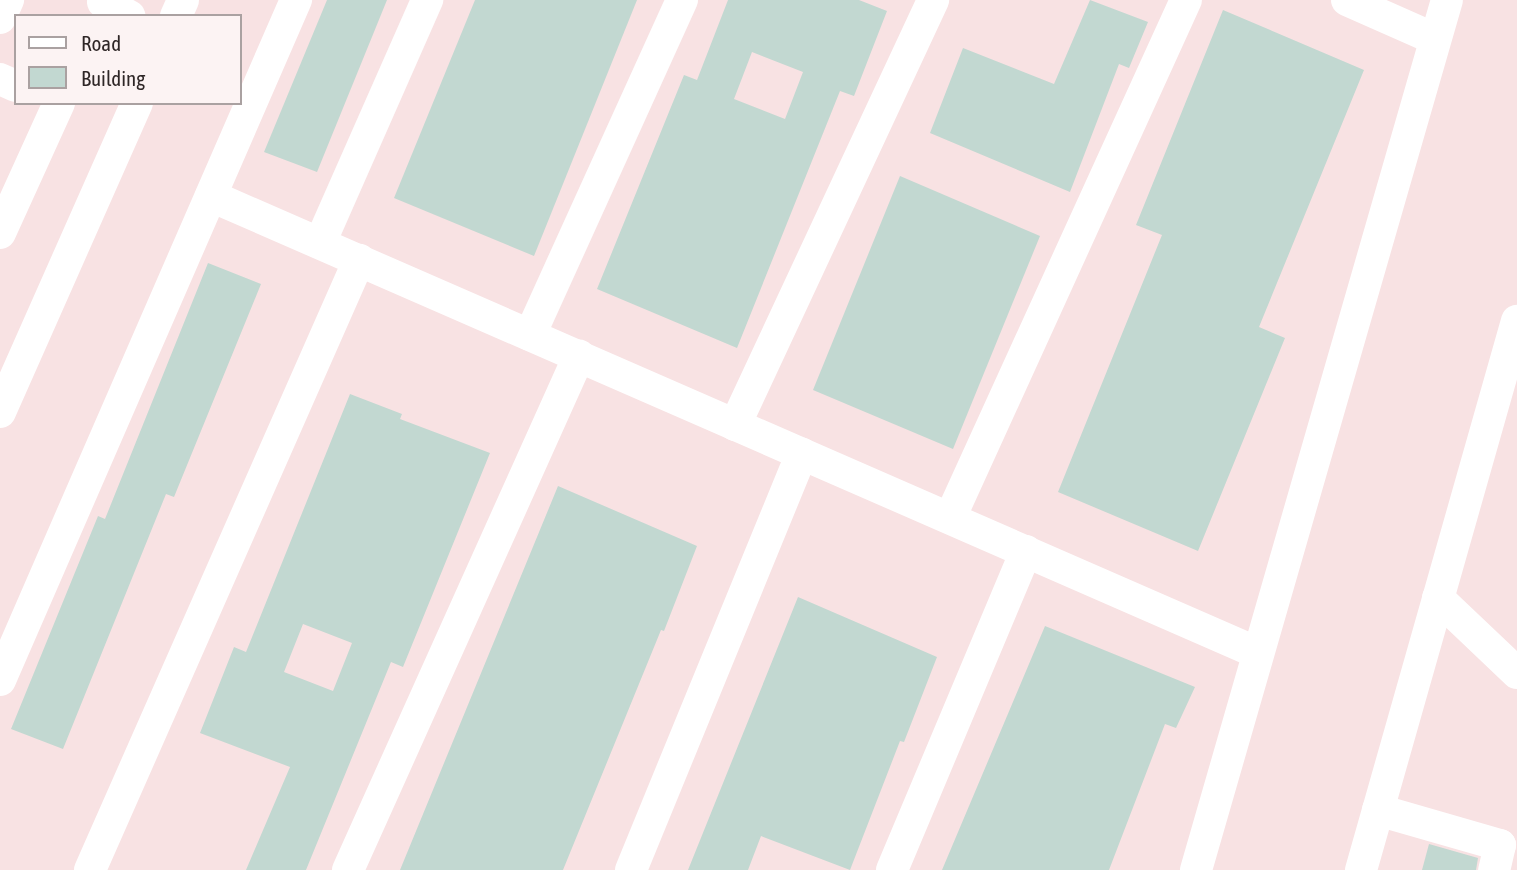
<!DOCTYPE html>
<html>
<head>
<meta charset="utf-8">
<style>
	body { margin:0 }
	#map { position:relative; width:1517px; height:870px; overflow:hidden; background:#f8e2e3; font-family:"Asap Condensed",sans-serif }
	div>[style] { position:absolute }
	.building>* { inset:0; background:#c2d8d1 }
	.minor>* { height:32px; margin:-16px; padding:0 16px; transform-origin:16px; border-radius:16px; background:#fff }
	span { translate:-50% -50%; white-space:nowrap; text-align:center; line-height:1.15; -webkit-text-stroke:6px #fcf3f3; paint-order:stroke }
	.legend { position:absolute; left:14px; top:14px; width:228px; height:91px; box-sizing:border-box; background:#fcf3f3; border:2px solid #aaa1a1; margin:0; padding:9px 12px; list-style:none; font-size:21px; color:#2e2626 }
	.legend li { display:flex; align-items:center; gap:14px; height:35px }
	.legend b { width:35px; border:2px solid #aaa1a1 }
</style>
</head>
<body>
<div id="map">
	<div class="building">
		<div style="clip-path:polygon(327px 0,387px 0,317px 172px,264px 152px)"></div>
		<div style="clip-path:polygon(475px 0,637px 0,534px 256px,394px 198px)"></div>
		<div style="clip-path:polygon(evenodd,728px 0,859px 0,887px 11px,854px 96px,840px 91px,737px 348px,597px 289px,684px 75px,697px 80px,728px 0,752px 52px,803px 72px,785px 119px,734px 99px,752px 52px)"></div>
		<div style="clip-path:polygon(1090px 0,1148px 22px,1129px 68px,1119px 64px,1070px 192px,930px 133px,963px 48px,1054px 84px)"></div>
		<div style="clip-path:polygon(1223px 10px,1364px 70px,1259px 327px,1285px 338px,1198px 551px,1058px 492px,1162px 235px,1136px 225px)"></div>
		<div style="clip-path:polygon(900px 176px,1040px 236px,953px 449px,813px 390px)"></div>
		<div style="clip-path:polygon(208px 263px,261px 284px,174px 497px,166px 494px,63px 749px,11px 729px,98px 516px,105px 519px)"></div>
		<div style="clip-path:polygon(evenodd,350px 394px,402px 414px,400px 419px,490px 453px,403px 667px,391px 662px,306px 870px,246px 870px,290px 767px,200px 733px,234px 647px,246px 652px,350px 394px,303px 624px,352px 643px,333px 691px,284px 672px,303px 624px)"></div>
		<div style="clip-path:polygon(558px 486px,697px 546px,664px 631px,661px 630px,563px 870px,400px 870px)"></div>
		<div style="clip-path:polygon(798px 597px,937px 657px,904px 742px,900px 741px,850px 870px,761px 836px,748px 870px,688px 870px)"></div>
		<div style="clip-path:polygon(1045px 626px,1195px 687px,1176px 728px,1165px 724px,1109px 870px,942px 870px)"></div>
		<div style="clip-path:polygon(1429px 844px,1478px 858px,1476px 870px,1422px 870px)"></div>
	</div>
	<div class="minor">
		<div style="left:1347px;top:0;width:96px;rotate:23.9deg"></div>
		<div style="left:103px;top:2px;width:30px;rotate:28deg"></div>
		<div style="left:176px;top:16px;width:17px;rotate:-66deg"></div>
		<div style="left:0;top:18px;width:20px;rotate:-66deg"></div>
		<div style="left:0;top:79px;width:17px;rotate:24deg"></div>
		<div style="left:211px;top:196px;width:1142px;rotate:23.58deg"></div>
		<div style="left:0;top:233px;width:143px;rotate:-65.6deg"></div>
		<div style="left:320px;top:243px;width:266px;rotate:-66.2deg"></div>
		<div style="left:530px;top:335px;width:368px;rotate:-65.6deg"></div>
		<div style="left:0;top:412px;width:338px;rotate:-66.1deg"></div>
		<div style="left:735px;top:425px;width:469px;rotate:-65deg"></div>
		<div style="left:950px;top:518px;width:569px;rotate:-65.51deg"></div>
		<div style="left:1438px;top:598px;width:109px;rotate:43.5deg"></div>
		<div style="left:0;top:680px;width:742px;rotate:-66.48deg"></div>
		<div style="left:1378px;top:810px;width:127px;rotate:16deg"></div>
		<div style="left:1500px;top:845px;width:26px;rotate:103deg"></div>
		<div style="left:90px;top:870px;width:667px;rotate:-66.2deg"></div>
		<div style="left:348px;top:870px;width:564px;rotate:-65.8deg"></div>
		<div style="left:631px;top:870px;width:450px;rotate:-67.7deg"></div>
		<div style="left:892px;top:870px;width:346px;rotate:-67.2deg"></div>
		<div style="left:1196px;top:870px;width:905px;rotate:-73.91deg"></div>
		<div style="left:1361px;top:870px;width:571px;rotate:-74.14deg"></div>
	</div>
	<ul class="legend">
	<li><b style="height:9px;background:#fff"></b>Road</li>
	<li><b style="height:19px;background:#c2d8d1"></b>Building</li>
	</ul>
</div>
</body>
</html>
